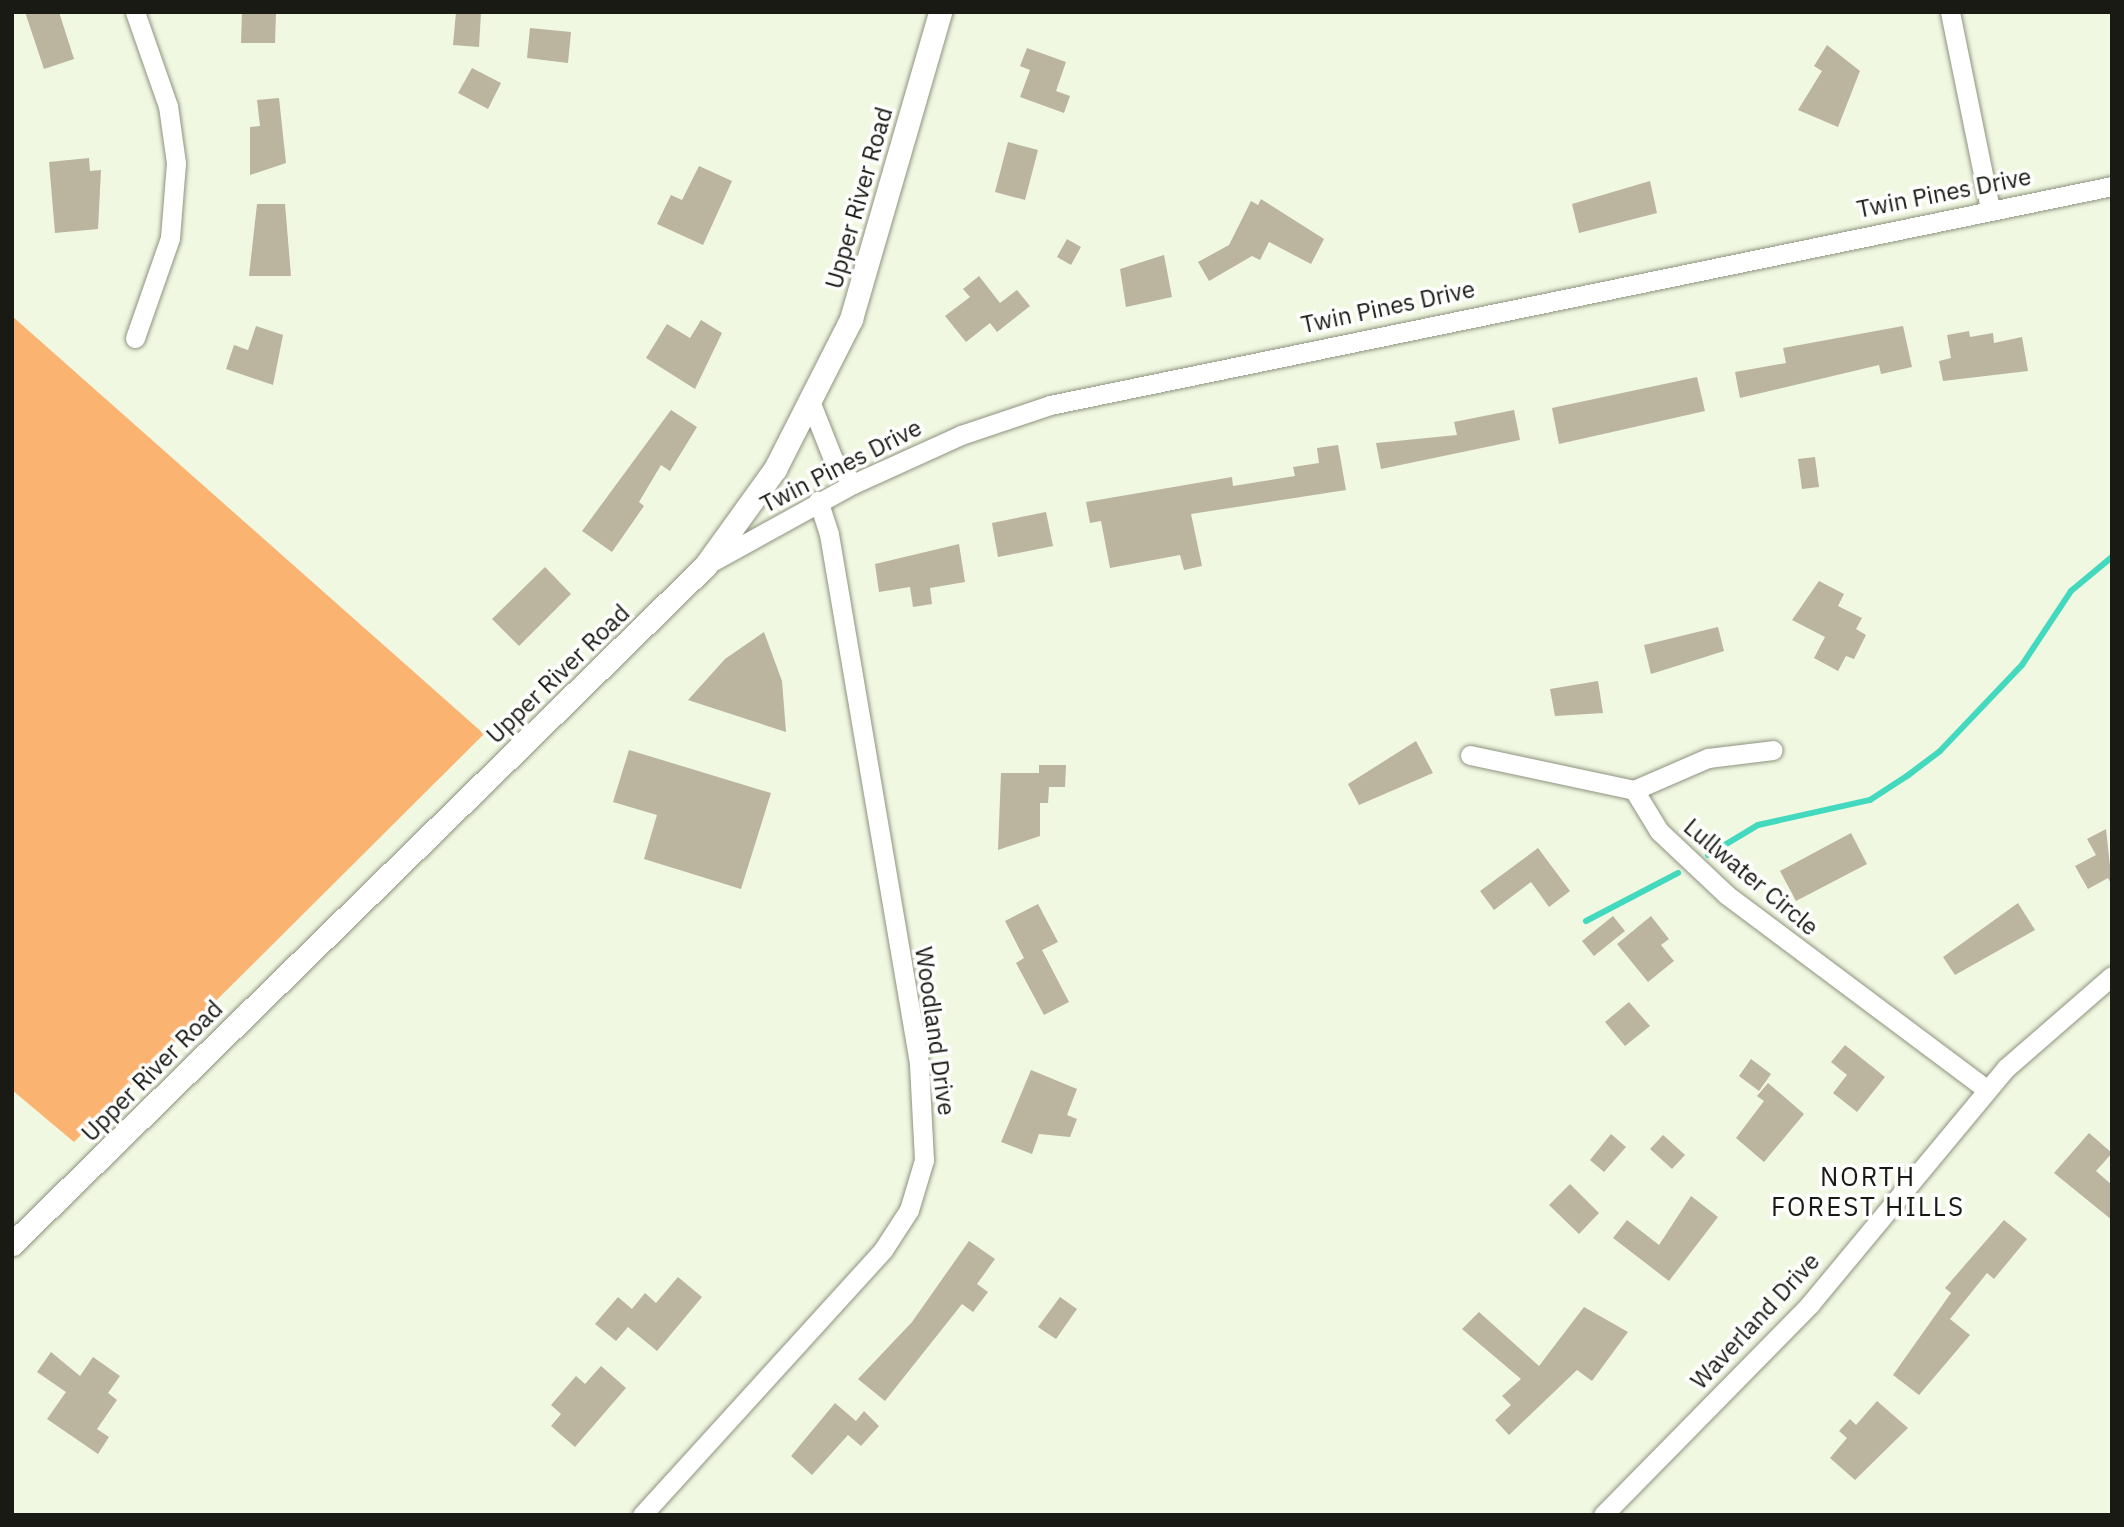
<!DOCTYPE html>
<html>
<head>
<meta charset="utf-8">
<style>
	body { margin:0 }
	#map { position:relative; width:2124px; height:1527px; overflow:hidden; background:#f1f8e2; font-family:"IBM Plex Sans",sans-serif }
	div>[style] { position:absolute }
	.green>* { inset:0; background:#fab370 }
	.stream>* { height:6px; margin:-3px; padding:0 3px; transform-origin:3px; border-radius:3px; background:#43d9be }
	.building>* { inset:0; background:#bbb49f }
	.roads { filter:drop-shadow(0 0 2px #8d937f) drop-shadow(0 0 2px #8d937f) }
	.minor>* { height:19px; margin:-9.5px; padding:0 9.5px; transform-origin:9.5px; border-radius:9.5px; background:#fff }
	.tertiary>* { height:23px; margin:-11.5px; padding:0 11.5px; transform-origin:11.5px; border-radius:11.5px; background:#fff }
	span { translate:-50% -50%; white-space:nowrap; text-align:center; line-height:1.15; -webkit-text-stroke:7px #fff; paint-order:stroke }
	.street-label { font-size:24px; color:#181a13 }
	.neighbourhood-label { font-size:26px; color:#181a13; letter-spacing:2px }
	.frame { position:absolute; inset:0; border:14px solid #181a13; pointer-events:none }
</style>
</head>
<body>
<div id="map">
	<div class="green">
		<div style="clip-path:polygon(12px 316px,484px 734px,74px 1142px,12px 1090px)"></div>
	</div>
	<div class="stream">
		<div style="left:1708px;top:855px;width:58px;rotate:-31deg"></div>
		<div style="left:1758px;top:825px;width:115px;rotate:-12.6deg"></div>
		<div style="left:1870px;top:800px;width:44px;rotate:-33deg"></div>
		<div style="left:1907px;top:776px;width:41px;rotate:-37.1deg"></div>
		<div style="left:1940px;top:751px;width:119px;rotate:-46.4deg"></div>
		<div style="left:2022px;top:665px;width:89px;rotate:-56.5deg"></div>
		<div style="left:2071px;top:591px;width:53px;rotate:-39.7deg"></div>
		<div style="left:1586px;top:921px;width:104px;rotate:-27.6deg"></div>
	</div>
	<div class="building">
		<div style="clip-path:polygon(25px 12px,59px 12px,74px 59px,44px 69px)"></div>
		<div style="clip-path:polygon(242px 12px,276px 12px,275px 43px,241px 43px)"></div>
		<div style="clip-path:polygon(456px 12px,481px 12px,479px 47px,453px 45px)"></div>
		<div style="clip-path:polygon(530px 28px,571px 32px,568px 63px,527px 58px)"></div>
		<div style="clip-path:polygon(1827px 45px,1860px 71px,1838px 127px,1798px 110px,1822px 71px,1814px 66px)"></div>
		<div style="clip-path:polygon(1027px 48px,1066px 62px,1056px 91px,1070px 96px,1064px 113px,1020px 97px,1030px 70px,1020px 66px)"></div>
		<div style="clip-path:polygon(472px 68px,501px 83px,488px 109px,458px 93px)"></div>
		<div style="clip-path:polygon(279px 98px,286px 163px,250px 175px,250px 127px,260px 126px,257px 100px)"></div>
		<div style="clip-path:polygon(1008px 142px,1038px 150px,1025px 200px,995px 192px)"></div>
		<div style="clip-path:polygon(89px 158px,90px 171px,101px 170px,98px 229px,55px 233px,49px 162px)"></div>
		<div style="clip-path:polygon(699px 166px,732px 181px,703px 245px,657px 224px,671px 195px,682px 200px)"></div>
		<div style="clip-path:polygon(1650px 181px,1657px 213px,1579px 233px,1572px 204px)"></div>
		<div style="clip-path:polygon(1261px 199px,1324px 239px,1311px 264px,1269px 242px,1260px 260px,1252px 256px,1209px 281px,1198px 262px,1229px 245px,1251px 201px,1258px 205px)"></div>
		<div style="clip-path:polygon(257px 204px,285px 204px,291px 276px,249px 276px)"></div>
		<div style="clip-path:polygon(1067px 239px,1081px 247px,1071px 265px,1057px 257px)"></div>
		<div style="clip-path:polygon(1164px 255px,1172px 297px,1126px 307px,1120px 269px)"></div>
		<div style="clip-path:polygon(979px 276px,1000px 303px,1017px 290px,1030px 306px,997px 332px,990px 323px,966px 342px,945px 316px,970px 297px,963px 289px)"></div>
		<div style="clip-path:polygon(701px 320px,722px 333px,695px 389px,646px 358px,667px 324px,690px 338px)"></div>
		<div style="clip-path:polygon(256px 326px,283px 335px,273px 385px,226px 369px,234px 345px,248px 350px)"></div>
		<div style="clip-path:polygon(1903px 326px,1912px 367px,1881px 374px,1879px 365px,1740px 398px,1735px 372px,1786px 363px,1783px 348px)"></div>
		<div style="clip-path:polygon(1969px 331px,1970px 337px,1993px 333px,1994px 343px,2022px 337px,2028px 371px,1943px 381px,1939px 361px,1951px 358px,1947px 335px)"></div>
		<div style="clip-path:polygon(1697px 377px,1705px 411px,1559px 444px,1552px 408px)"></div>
		<div style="clip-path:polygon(671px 410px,697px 427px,670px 471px,661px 465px,639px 502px,644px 506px,612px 552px,582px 531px)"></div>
		<div style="clip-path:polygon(1514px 410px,1520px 440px,1381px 469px,1376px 443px,1457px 435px,1454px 422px)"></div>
		<div style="clip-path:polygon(1338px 445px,1346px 490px,1191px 514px,1202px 566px,1184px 570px,1180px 555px,1110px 568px,1101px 521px,1090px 523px,1086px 502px,1232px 477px,1233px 486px,1295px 476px,1293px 467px,1319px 463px,1317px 448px)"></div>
		<div style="clip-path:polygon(1815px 457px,1819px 487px,1802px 489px,1798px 459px)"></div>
		<div style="clip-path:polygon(1046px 512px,1053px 546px,998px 557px,992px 523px)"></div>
		<div style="clip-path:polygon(959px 544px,965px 582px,930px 588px,932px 604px,913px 607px,910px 587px,879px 592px,875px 564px)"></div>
		<div style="clip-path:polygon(545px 567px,571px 594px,519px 646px,492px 619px)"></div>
		<div style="clip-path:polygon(1819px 581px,1844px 594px,1838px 606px,1862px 618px,1856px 629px,1866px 635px,1854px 659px,1846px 656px,1838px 671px,1814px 658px,1825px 637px,1792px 620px)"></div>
		<div style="clip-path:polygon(1718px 627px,1724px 651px,1651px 674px,1644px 645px)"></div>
		<div style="clip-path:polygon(764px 632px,782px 681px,786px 732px,688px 700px,725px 659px)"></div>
		<div style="clip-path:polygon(1598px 681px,1603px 713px,1555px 716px,1550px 689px)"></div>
		<div style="clip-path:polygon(1416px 741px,1433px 773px,1359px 805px,1348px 784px)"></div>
		<div style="clip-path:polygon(629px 750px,771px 793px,741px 889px,644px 859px,657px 815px,613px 802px)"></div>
		<div style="clip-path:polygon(1039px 765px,1066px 765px,1065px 787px,1049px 787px,1048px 803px,1040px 803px,1040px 836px,998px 850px,1001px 773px,1039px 773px)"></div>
		<div style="clip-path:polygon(2106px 829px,2112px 885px,2108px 878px,2088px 889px,2075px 866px,2096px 855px,2087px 839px)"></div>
		<div style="clip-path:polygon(1851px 833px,1867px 864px,1796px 901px,1780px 871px)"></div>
		<div style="clip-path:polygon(1538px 848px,1570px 891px,1549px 907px,1531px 882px,1494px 910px,1480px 891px)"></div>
		<div style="clip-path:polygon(2018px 903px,2035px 930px,1955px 975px,1943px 957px)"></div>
		<div style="clip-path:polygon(1038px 904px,1058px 942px,1042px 950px,1069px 1002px,1044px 1015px,1016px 963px,1024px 958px,1005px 921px)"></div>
		<div style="clip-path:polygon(1613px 916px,1625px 931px,1594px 956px,1582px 941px)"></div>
		<div style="clip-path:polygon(1651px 916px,1669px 939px,1661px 945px,1674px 961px,1648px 982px,1617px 944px)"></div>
		<div style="clip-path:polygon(1629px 1002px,1650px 1026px,1625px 1046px,1605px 1022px)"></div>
		<div style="clip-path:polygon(1845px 1045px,1885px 1077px,1857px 1112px,1833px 1093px,1847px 1075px,1831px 1062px)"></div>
		<div style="clip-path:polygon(1751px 1059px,1771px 1074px,1759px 1091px,1739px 1076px)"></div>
		<div style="clip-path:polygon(1031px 1070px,1077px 1089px,1067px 1115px,1077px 1119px,1070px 1137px,1039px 1134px,1032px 1154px,1001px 1142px)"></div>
		<div style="clip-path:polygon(1768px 1083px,1804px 1114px,1764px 1162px,1736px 1138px,1764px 1101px,1757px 1096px)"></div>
		<div style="clip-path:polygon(2089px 1133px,2112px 1153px,2096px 1171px,2112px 1185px,2112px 1220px,2054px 1173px)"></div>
		<div style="clip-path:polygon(1611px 1134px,1626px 1147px,1604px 1172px,1590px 1160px)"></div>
		<div style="clip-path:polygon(1663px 1135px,1685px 1155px,1672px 1169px,1650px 1149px)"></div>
		<div style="clip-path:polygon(1570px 1184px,1599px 1213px,1579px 1234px,1549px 1205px)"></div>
		<div style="clip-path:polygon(1691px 1196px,1718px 1217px,1669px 1281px,1613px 1238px,1627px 1220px,1659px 1245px)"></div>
		<div style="clip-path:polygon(2004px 1220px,2027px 1239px,1994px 1279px,1987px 1273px,1950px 1319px,1970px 1335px,1919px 1395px,1893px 1375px,1951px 1293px,1945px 1288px)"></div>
		<div style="clip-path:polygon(969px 1241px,995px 1259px,977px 1284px,988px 1292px,973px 1312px,962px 1304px,885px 1401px,858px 1379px,912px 1322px)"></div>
		<div style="clip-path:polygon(678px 1277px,702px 1297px,657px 1351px,628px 1327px,616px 1341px,595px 1324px,618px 1297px,632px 1309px,645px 1293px,656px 1303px)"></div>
		<div style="clip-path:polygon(1060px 1297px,1077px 1309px,1056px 1339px,1038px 1327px)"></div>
		<div style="clip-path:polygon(1584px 1307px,1628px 1332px,1592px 1381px,1577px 1370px,1509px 1435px,1495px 1420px,1511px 1405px,1502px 1396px,1521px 1379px,1462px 1329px,1479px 1312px,1539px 1366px)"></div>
		<div style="clip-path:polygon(51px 1352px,80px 1376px,93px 1357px,120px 1376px,108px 1393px,117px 1400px,97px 1429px,109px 1437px,98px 1454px,47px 1419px,66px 1392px,37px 1372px)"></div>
		<div style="clip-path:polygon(601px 1366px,626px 1388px,575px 1447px,551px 1426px,561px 1414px,551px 1405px,576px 1376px,585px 1384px)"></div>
		<div style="clip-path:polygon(1877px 1401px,1908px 1428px,1855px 1480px,1830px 1458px,1847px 1438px,1839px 1431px,1850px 1419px,1856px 1425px)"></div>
		<div style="clip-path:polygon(835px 1403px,856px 1421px,864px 1411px,879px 1426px,861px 1446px,848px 1435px,812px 1475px,791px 1456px)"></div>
	</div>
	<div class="roads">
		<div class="minor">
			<div style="left:135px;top:12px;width:100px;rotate:70.7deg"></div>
			<div style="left:168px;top:106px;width:58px;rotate:82deg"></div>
			<div style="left:176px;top:163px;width:75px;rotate:94.6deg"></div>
			<div style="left:170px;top:238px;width:106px;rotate:109.3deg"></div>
			<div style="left:1950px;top:12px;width:200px;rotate:78.5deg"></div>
			<div style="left:812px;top:406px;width:57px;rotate:68.4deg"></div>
			<div style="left:833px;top:459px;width:32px;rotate:51deg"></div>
			<div style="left:708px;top:564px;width:166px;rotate:-28.9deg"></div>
			<div style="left:853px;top:484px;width:119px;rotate:-24.4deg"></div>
			<div style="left:961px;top:435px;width:94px;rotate:-18.6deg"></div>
			<div style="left:1050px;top:405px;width:1084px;rotate:-11.65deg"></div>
			<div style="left:1470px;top:755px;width:168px;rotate:12deg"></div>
			<div style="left:1634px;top:790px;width:48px;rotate:58.6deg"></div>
			<div style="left:1659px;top:831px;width:93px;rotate:43.3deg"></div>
			<div style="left:1727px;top:895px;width:324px;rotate:36.8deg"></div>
			<div style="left:1634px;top:790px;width:81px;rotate:-23.4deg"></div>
			<div style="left:1708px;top:758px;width:65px;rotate:-7deg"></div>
			<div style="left:642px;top:1515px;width:358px;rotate:-47.7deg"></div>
			<div style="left:883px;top:1250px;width:48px;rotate:-57deg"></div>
			<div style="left:909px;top:1210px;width:52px;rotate:-73.3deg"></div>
			<div style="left:924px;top:1160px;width:97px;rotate:-93deg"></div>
			<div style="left:919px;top:1063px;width:537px;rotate:-99.66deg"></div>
			<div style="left:829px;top:534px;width:35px;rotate:-108deg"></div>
			<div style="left:1603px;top:1515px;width:296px;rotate:-45.5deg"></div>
			<div style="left:1810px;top:1304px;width:307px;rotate:-50.3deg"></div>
			<div style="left:2006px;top:1068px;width:140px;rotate:-41deg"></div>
		</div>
		<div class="tertiary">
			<div style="left:12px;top:1244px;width:970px;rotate:-44.37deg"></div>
			<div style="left:705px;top:566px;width:120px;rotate:-54.2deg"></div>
			<div style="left:775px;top:469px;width:168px;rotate:-63.1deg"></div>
			<div style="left:851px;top:319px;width:320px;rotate:-73.8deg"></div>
		</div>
	</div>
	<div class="street-label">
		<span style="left:1944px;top:193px;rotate:-11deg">Twin Pines Drive</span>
		<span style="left:859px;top:198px;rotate:-74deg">Upper River Road</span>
		<span style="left:1388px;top:307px;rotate:-12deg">Twin Pines Drive</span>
		<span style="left:841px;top:466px;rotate:-27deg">Twin Pines Drive</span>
		<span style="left:558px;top:674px;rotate:-44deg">Upper River Road</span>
		<span style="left:1751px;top:877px;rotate:40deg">Lullwater Circle</span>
		<span style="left:935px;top:1031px;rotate:82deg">Woodland Drive</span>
		<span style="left:152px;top:1071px;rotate:-45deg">Upper River Road</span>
		<span style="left:1755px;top:1321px;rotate:-47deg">Waverland Drive</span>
	</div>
	<div class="neighbourhood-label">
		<span style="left:1868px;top:1192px">NORTH<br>FOREST HILLS</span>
	</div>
	<div class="frame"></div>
</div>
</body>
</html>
